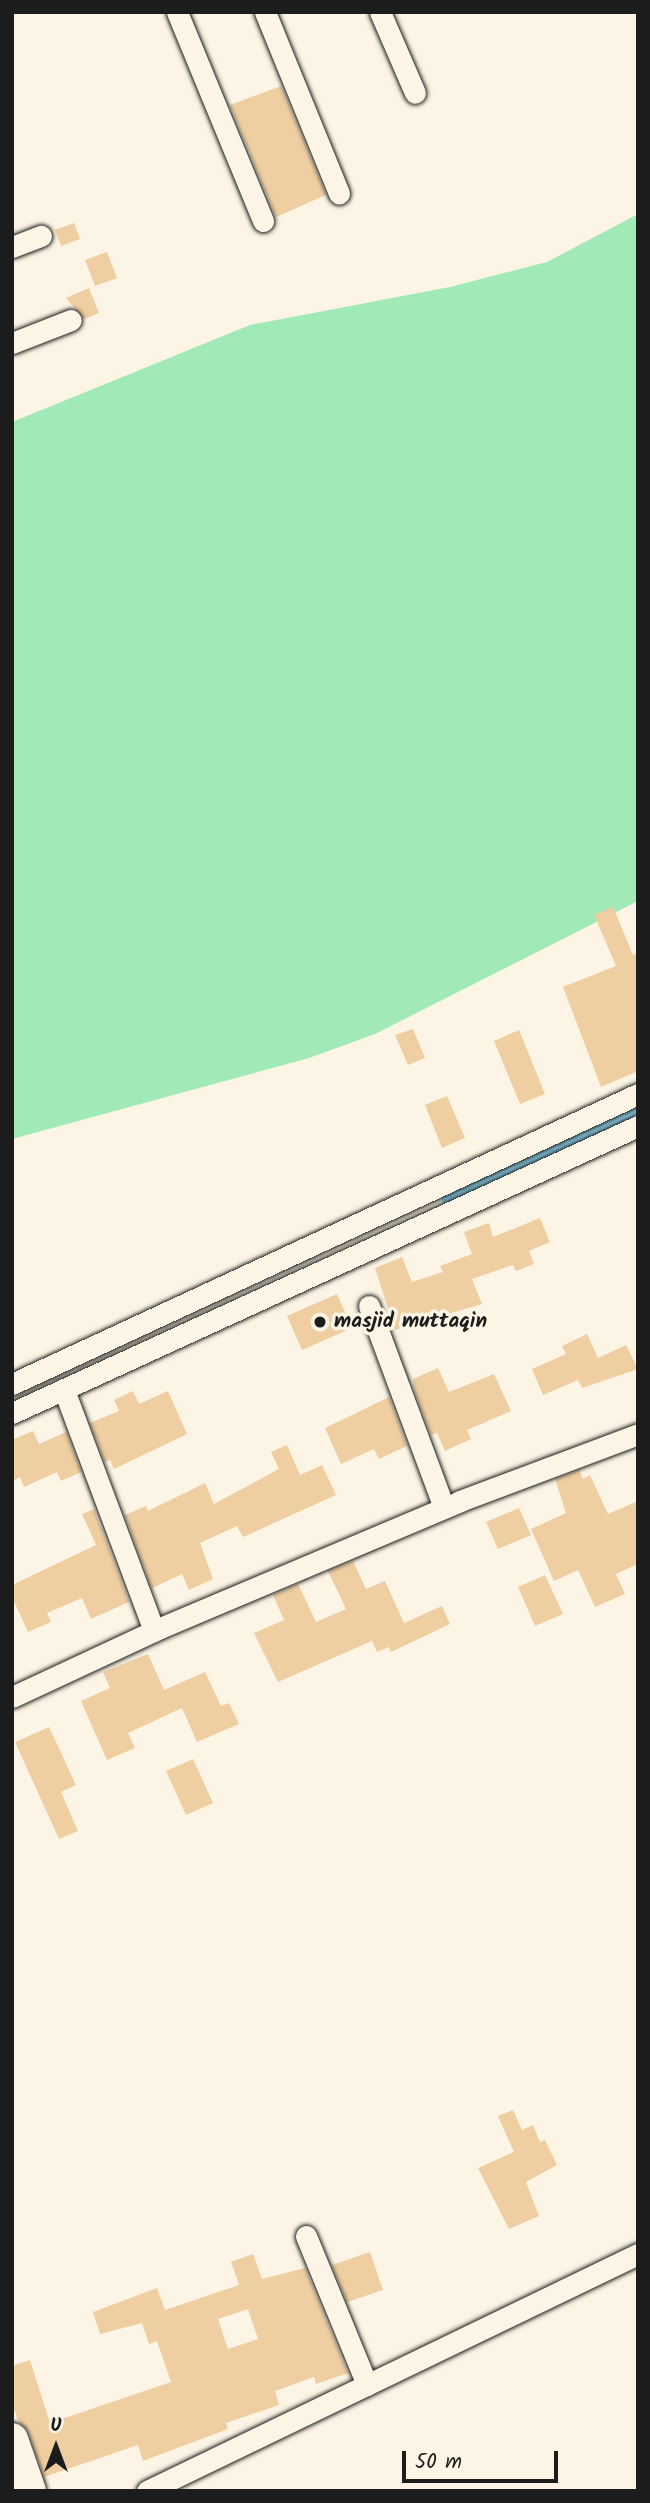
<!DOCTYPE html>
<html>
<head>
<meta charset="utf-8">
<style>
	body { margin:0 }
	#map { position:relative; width:650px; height:2503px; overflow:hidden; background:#fcf5e5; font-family:Kalam,sans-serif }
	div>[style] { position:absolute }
	.green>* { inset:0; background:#a1e9b6 }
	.river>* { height:37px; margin:-18.5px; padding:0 18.5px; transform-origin:18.5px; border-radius:18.5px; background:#8fd9f1 }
	.building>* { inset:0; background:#efcea1 }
	.roads { filter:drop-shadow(0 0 2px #1c1c1c) drop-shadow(0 0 2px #1c1c1c) }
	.street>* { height:21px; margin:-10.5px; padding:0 10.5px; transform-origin:10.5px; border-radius:10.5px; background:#fcf5e5 }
	.secondary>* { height:32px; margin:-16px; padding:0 16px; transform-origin:16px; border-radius:16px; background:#fcf5e5 }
	.dots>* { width:19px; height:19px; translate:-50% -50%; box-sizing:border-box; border:4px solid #fcf5e5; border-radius:50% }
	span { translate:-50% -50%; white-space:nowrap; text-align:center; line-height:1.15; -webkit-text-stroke:7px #fcf5e5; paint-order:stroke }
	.poi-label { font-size:21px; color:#1c1c1c; font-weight:700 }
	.left { translate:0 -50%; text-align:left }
	.frame { position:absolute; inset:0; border:14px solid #1c1c1c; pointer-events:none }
	.north { position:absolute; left:21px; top:2412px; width:70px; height:70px; -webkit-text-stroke:5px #fcf5e5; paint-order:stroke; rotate:0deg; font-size:19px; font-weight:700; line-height:28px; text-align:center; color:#1c1c1c }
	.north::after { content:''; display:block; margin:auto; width:24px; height:32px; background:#1c1c1c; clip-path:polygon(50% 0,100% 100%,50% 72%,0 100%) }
	.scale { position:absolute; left:402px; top:2451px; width:156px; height:32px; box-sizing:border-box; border:4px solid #1c1c1c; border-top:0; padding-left:9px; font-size:21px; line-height:24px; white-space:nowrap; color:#1c1c1c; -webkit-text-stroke:5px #fcf5e5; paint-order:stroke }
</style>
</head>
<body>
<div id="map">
	<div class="green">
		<div style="clip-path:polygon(638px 214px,638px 901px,375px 1034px,309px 1058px,12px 1139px,12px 422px,250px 325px,450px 287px,547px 262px)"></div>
	</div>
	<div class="river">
		<div style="left:460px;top:1198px;width:198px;rotate:-26deg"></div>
	</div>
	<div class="building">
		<div style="clip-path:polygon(281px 86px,326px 195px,276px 217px,230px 105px)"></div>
		<div style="clip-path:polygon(74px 223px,80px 239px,61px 246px,55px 230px)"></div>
		<div style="clip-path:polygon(107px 252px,117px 278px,95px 286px,85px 260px)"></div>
		<div style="clip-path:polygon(89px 288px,99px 313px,84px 319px,66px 298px)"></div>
		<div style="clip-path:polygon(613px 907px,633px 955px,638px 953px,638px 1071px,601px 1087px,563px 987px,616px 966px,594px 915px)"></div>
		<div style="clip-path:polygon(413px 1029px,425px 1058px,408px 1065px,395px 1035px)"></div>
		<div style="clip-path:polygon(519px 1030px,545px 1094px,520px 1104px,494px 1041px)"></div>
		<div style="clip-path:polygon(447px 1096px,465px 1138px,442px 1148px,425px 1105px)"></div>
		<div style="clip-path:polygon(540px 1218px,550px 1242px,529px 1251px,534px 1264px,516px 1271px,513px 1265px,472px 1279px,482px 1304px,395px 1330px,375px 1268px,402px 1257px,412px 1282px,443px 1272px,440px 1266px,472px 1254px,464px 1232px,489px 1223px,493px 1237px)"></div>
		<div style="clip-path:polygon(337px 1294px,352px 1328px,302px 1350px,287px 1316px)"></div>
		<div style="clip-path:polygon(587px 1334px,598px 1358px,626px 1345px,638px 1369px,582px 1388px,578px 1380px,543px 1395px,532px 1369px,566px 1354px,562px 1346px)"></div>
		<div style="clip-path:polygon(438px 1368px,449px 1392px,494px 1374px,511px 1411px,467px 1430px,471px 1439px,445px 1451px,437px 1433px,431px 1435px,413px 1386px,413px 1379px)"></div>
		<div style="clip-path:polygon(133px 1391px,139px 1404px,168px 1391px,187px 1434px,114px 1469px,110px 1460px,105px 1462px,90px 1423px,119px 1411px,114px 1400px)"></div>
		<div style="clip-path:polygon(389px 1397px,407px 1446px,379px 1459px,374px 1449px,341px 1464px,325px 1428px)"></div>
		<div style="clip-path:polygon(33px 1431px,39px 1444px,66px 1432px,81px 1472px,61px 1481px,57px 1472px,24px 1487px,20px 1477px,12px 1481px,12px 1440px)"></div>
		<div style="clip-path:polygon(287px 1445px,300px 1475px,322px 1465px,336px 1495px,243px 1537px,237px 1526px,200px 1543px,213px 1579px,189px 1590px,182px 1574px,152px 1588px,125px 1515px,146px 1506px,148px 1511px,205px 1483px,214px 1504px,279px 1469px,271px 1452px)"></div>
		<div style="clip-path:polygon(579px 1470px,583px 1479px,590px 1475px,608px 1514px,638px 1501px,638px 1564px,616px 1574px,625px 1594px,595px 1607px,578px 1570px,554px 1581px,531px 1529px,566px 1513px,555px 1479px)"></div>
		<div style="clip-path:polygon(519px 1508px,531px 1535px,498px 1549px,486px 1522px)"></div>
		<div style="clip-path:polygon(94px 1509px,129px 1602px,91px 1619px,82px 1598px,47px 1613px,51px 1622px,28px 1632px,12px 1597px,12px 1585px,96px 1545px,82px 1514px)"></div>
		<div style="clip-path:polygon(353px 1561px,366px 1589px,385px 1581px,404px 1623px,442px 1606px,450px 1624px,391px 1652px,389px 1647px,377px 1652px,372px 1641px,278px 1682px,254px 1633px,284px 1620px,273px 1595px,298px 1584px,316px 1622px,346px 1609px,328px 1571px)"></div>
		<div style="clip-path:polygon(545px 1575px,563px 1614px,535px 1626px,518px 1587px)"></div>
		<div style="clip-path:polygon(148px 1654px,164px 1690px,205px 1672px,221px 1706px,229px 1703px,239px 1724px,197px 1742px,182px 1708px,128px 1733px,135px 1748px,107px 1760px,81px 1701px,110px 1688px,103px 1672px)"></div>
		<div style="clip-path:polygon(49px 1727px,76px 1785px,61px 1792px,78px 1831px,59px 1839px,15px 1742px)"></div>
		<div style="clip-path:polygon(193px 1759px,213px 1803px,186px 1815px,166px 1771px)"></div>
		<div style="clip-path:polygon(513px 2110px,522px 2130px,533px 2125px,540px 2142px,545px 2140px,557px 2165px,526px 2182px,539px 2216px,509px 2229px,478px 2168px,514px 2152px,498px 2116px)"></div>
		<div style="clip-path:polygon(370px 2252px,383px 2290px,347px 2302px,332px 2265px)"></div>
		<div style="clip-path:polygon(evenodd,253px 2254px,262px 2279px,305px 2268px,348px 2373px,316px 2384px,314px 2377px,275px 2391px,279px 2405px,226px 2423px,228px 2429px,143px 2461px,138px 2445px,44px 2477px,29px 2433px,18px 2420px,12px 2403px,12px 2366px,30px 2360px,50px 2423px,171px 2382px,157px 2341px,149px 2344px,142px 2323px,100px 2334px,93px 2312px,157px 2288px,165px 2310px,239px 2285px,231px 2262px,253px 2254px,248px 2309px,258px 2339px,228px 2349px,218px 2319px,248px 2309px)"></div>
	</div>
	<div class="roads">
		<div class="street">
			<div style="left:177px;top:12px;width:226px;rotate:67.6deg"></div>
			<div style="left:265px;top:12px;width:196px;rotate:67.8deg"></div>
			<div style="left:380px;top:12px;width:88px;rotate:66.6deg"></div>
			<div style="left:12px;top:247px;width:31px;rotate:-21deg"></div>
			<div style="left:12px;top:343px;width:63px;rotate:-21.3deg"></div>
			<div style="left:369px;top:1306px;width:215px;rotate:69.6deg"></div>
			<div style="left:12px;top:1384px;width:690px;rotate:-24.86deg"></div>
			<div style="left:64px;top:1390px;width:257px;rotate:69.5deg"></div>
			<div style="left:12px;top:1413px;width:689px;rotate:-24.63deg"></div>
			<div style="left:12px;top:1697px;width:163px;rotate:-25deg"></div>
			<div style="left:160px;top:1628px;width:326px;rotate:-22.9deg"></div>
			<div style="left:460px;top:1501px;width:190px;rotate:-20.6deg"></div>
			<div style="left:306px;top:2236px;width:161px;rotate:67.7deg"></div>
			<div style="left:147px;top:2491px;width:545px;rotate:-25.77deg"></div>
		</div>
		<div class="secondary">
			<div style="left:12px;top:2439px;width:55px;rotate:70.9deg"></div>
		</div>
	</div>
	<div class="dots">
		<div style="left:320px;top:1322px;background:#1c1c1c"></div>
	</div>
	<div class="poi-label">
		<span class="left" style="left:334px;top:1322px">masjid muttaqin</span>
	</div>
	<div class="frame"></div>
	<div class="north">U</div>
	<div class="scale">50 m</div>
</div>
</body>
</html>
